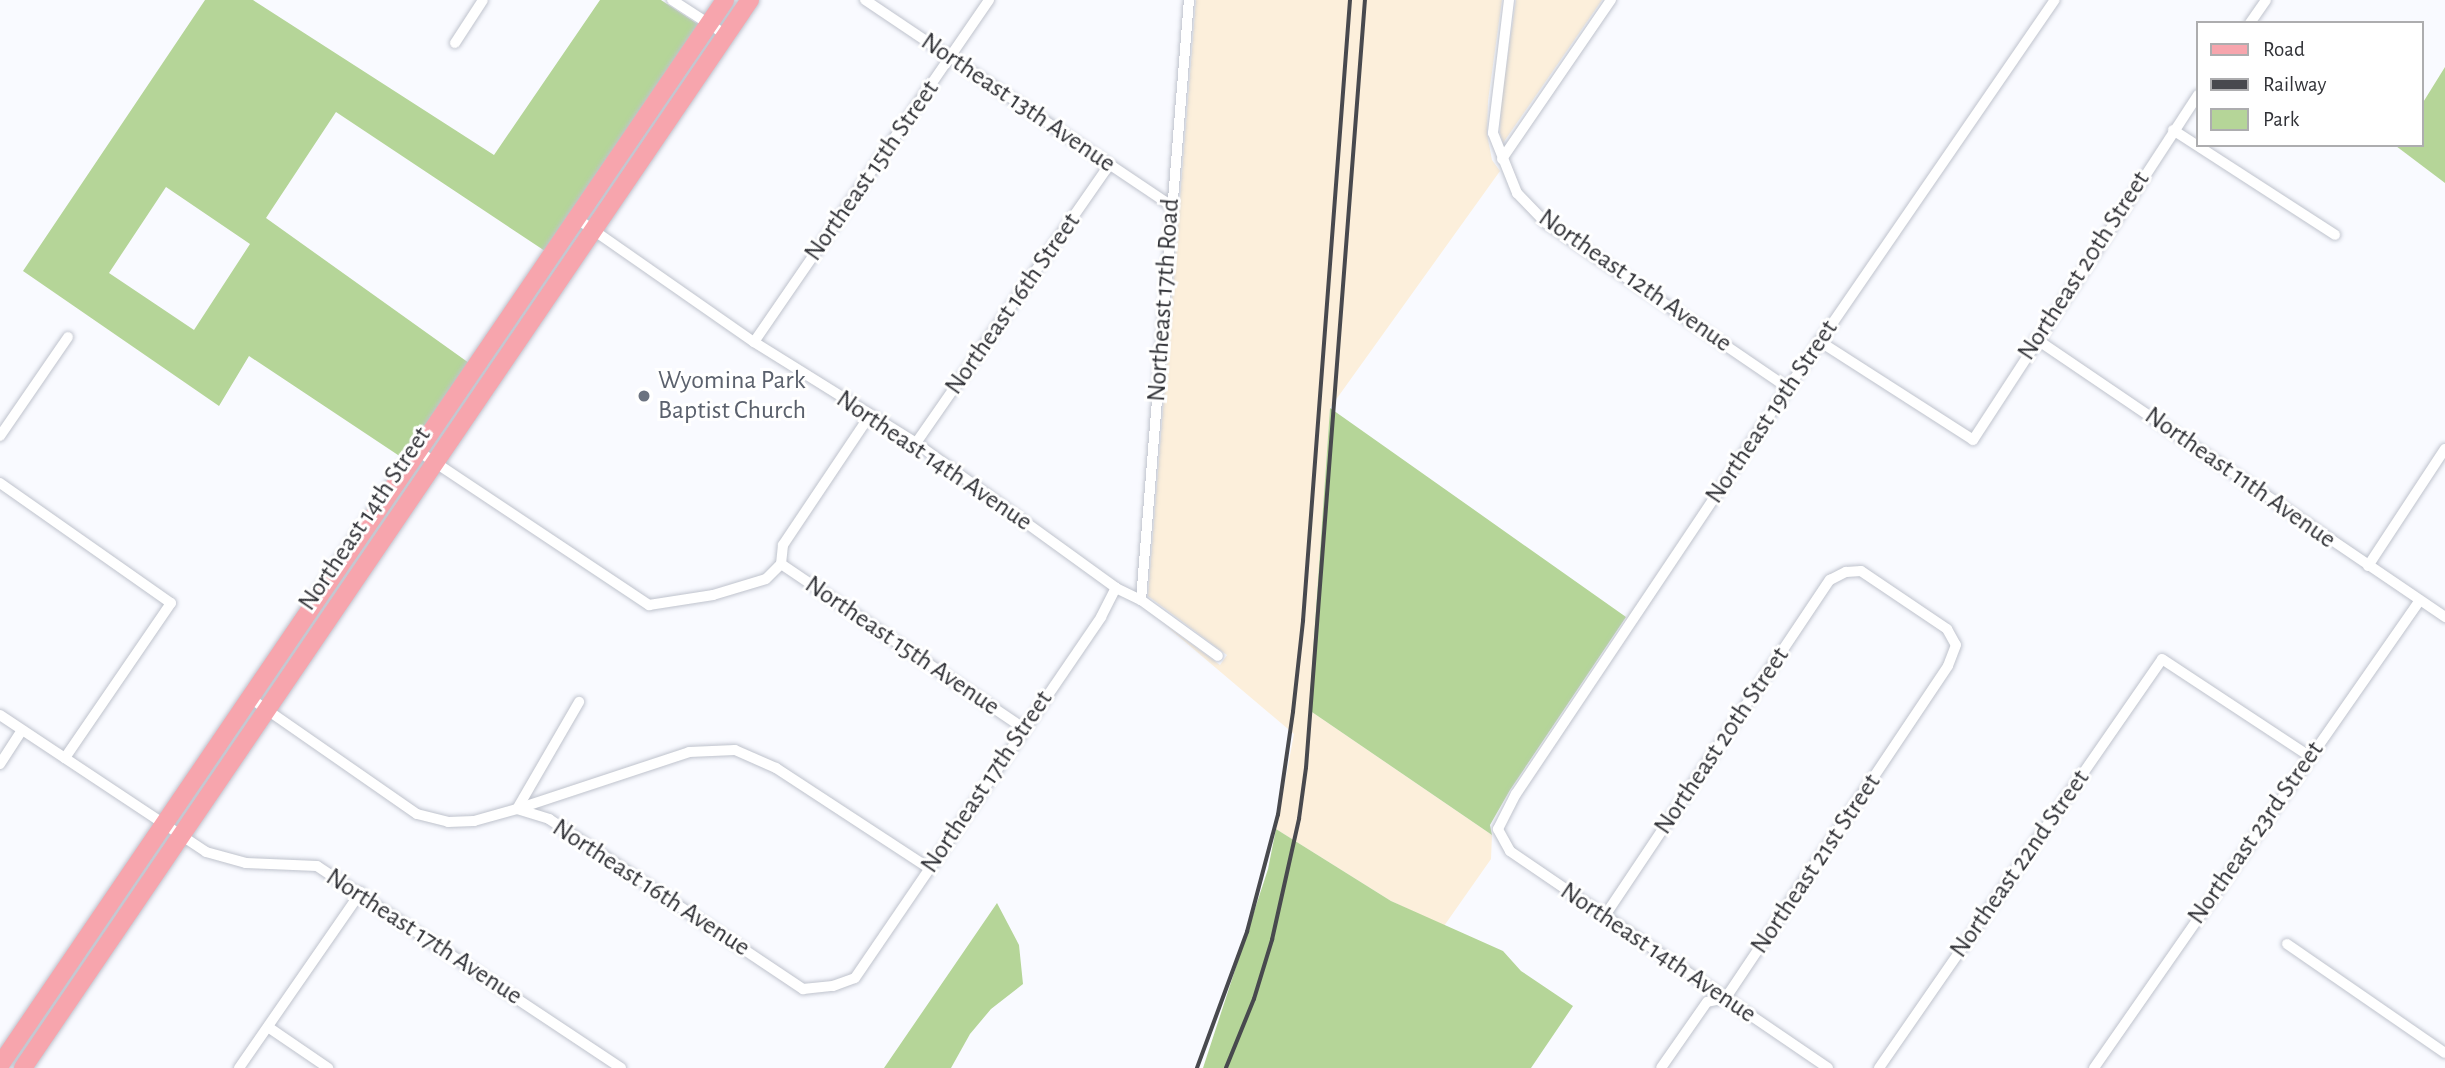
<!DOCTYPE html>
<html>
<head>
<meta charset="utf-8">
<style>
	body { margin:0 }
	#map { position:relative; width:2445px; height:1068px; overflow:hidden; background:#f9faff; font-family:"Alegreya Sans",sans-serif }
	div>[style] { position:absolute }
	.commercial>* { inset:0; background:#fcefdb }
	.green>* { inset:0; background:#b5d598 }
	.roads { filter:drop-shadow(0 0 2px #bfc3cd) drop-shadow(0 0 2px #bfc3cd) }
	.minor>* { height:10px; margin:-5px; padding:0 5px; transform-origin:5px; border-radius:5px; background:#fff }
	.primary>* { height:18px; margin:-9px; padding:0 9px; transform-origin:9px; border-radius:9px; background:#f7a5ad }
	.rail>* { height:3.5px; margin:-1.75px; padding:0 1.75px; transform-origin:1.75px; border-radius:1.75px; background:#48494e }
	.dots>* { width:19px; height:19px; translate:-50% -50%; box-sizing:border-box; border:4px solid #fff; border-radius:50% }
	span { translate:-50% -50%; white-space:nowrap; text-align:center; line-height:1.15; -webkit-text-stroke:6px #fff; paint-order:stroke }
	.street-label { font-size:26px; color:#313237 }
	.worship-label { font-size:26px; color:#5b616d }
	.left { translate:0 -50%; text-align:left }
	.legend { position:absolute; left:2196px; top:21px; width:228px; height:126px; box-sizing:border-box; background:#fff; border:2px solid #adadaf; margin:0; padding:9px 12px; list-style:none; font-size:21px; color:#313237 }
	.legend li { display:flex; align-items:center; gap:14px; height:35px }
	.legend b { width:35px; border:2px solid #adadaf }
</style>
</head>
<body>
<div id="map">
	<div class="commercial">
		<div style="clip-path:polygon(1196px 0,1502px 0,1488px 101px,1487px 134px,1492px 160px,1500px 171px,1330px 408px,1309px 710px,1492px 835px,1491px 859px,1444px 926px,1391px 901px,1276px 829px,1294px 734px,1164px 624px,1220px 665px,1227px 655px,1148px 596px)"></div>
		<div style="clip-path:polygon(1516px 0,1602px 0,1503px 143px,1500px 133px,1501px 103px)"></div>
	</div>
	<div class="green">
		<div style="clip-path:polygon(evenodd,205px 0,253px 0,494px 155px,600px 0,661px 0,699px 25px,545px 251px,336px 112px,266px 218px,469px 363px,404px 459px,249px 356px,219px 406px,23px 271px,205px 0,166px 187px,250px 244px,194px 330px,109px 273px,166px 187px)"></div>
		<div style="clip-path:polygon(2445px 67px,2445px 183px,2396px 146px,2422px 145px,2422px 104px)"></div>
		<div style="clip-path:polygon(1330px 408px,1626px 617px,1510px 790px,1490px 825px,1492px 835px,1309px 710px)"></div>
		<div style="clip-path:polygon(1276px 829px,1391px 901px,1503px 951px,1521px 971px,1573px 1006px,1531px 1068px,1203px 1068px,1268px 869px)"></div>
		<div style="clip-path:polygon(997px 903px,1019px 945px,1023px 984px,991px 1009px,970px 1034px,951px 1068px,884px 1068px)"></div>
	</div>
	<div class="roads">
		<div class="minor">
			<div style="left:672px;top:0;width:64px;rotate:32.9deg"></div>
			<div style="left:865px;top:0;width:369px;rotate:33.9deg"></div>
			<div style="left:1509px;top:0;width:134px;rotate:96.9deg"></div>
			<div style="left:1493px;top:133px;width:65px;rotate:68.2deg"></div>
			<div style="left:1517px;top:193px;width:42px;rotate:46deg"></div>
			<div style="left:1546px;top:223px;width:293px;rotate:34.3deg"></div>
			<div style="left:2250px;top:23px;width:28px;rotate:-55deg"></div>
			<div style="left:455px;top:43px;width:51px;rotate:-56.9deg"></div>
			<div style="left:2173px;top:130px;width:193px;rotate:32.9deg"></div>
			<div style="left:1502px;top:159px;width:193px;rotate:-55.6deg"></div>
			<div style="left:576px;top:218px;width:217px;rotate:34.9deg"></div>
			<div style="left:754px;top:342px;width:191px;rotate:31.9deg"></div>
			<div style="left:916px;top:443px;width:247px;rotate:35.9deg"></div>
			<div style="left:2036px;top:339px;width:495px;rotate:34.2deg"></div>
			<div style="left:1819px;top:341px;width:183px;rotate:32.7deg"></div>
			<div style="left:1973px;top:440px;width:412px;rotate:-56.9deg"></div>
			<div style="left:754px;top:342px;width:415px;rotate:-55.5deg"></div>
			<div style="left:0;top:436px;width:120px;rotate:-55.5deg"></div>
			<div style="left:916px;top:443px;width:338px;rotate:-55.2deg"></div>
			<div style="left:418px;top:451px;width:278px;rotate:33.7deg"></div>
			<div style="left:649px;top:605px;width:65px;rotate:-8.9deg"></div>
			<div style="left:713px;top:595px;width:55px;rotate:-16.8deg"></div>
			<div style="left:766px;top:579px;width:21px;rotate:-45deg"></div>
			<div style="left:781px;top:564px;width:19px;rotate:-84deg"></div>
			<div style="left:783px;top:545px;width:156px;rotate:-56.2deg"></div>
			<div style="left:0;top:483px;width:209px;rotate:35.1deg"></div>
			<div style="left:171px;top:603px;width:188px;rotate:124.4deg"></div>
			<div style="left:781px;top:564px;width:292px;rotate:34.1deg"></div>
			<div style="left:2368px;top:566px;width:140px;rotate:-56.7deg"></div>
			<div style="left:1141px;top:600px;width:602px;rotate:-85.43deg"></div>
			<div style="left:250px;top:698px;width:203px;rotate:34.8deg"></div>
			<div style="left:417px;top:814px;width:32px;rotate:14deg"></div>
			<div style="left:448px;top:822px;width:26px;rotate:-2deg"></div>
			<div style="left:474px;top:821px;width:45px;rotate:-15.6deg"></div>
			<div style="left:517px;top:809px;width:34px;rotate:17deg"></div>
			<div style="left:549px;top:819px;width:306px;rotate:33.8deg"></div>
			<div style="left:803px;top:989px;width:30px;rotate:-6deg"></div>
			<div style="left:833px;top:986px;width:23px;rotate:-20deg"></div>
			<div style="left:855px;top:978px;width:437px;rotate:-55.7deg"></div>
			<div style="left:1101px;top:617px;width:33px;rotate:-63deg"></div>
			<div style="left:1116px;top:588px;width:28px;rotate:26deg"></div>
			<div style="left:1141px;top:600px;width:95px;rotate:36deg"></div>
			<div style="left:0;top:715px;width:247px;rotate:33.6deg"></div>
			<div style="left:206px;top:852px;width:41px;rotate:15.4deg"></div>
			<div style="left:246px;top:863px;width:71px;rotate:2.4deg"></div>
			<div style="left:317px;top:866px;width:365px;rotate:33.6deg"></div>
			<div style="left:0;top:764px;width:40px;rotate:-57.1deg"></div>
			<div style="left:517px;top:809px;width:181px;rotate:-18.3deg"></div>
			<div style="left:689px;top:752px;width:46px;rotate:-2.5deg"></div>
			<div style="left:735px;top:750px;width:45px;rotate:23.7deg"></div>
			<div style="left:776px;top:768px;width:183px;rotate:33.2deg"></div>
			<div style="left:517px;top:809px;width:124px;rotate:-59.9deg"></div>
			<div style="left:1604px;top:917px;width:406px;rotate:-56.2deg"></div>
			<div style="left:1830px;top:580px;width:18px;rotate:-27deg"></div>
			<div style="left:1846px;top:572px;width:15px;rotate:-4deg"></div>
			<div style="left:1861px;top:571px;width:104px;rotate:34deg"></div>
			<div style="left:1947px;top:629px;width:18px;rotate:61deg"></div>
			<div style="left:1956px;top:645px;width:22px;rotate:111deg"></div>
			<div style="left:1948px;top:666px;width:399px;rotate:123.8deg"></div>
			<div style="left:1726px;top:998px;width:19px;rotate:168deg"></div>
			<div style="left:1707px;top:1002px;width:80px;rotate:124.9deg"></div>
			<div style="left:2287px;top:944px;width:192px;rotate:34.6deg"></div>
			<div style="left:268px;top:1027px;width:73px;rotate:34.3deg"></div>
			<div style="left:239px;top:1068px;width:214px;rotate:-55.3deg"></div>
			<div style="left:1828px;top:1068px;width:385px;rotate:-145.7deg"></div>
			<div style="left:1510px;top:851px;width:25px;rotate:-119deg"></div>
			<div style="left:1498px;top:829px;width:39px;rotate:-63deg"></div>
			<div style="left:1516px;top:794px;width:489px;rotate:-56.2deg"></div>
			<div style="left:1788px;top:388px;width:471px;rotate:-55.5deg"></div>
			<div style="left:1879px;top:1068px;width:497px;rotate:-55.3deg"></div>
			<div style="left:2162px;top:659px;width:176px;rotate:33.4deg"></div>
			<div style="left:2094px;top:1068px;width:570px;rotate:-55.14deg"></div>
		</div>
		<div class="primary">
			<div style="left:0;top:1065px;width:1288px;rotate:-55.75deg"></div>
			<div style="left:23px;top:1068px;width:1292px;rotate:-55.76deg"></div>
		</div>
	</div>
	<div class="rail">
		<div style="left:1197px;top:1068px;width:145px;rotate:-69.8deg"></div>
		<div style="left:1247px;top:932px;width:121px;rotate:-75.2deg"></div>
		<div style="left:1278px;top:815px;width:104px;rotate:-81.7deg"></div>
		<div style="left:1293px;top:712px;width:92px;rotate:-83.7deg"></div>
		<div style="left:1303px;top:621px;width:623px;rotate:-85.67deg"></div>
		<div style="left:1226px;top:1068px;width:74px;rotate:-67.9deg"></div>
		<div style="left:1254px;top:999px;width:62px;rotate:-73deg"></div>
		<div style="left:1272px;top:940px;width:124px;rotate:-77.4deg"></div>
		<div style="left:1299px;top:819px;width:51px;rotate:-82.2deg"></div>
		<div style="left:1306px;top:768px;width:770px;rotate:-85.61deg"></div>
	</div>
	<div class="dots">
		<div style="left:644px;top:396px;background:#6b7280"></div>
	</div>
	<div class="street-label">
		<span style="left:1018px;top:103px;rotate:34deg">Northeast 13th Avenue</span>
		<span style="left:872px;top:171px;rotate:-55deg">Northeast 15th Street</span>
		<span style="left:2084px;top:266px;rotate:-57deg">Northeast 20th Street</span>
		<span style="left:1635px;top:281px;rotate:35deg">Northeast 12th Avenue</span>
		<span style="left:1164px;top:300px;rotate:-86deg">Northeast 17th Road</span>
		<span style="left:1013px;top:304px;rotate:-55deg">Northeast 16th Street</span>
		<span style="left:1772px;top:412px;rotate:-56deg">Northeast 19th Street</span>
		<span style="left:934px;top:461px;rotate:34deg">Northeast 14th Avenue</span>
		<span style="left:2240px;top:478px;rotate:35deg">Northeast 11th Avenue</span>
		<span style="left:365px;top:519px;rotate:-56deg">Northeast 14th Street</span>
		<span style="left:902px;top:646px;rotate:34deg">Northeast 15th Avenue</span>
		<span style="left:1722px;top:741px;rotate:-56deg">Northeast 20th Street</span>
		<span style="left:987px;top:782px;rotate:-56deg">Northeast 17th Street</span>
		<span style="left:2256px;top:833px;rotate:-55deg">Northeast 23rd Street</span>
		<span style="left:1816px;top:864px;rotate:-56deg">Northeast 21st Street</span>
		<span style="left:2020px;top:864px;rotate:-55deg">Northeast 22nd Street</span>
		<span style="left:651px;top:888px;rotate:33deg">Northeast 16th Avenue</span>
		<span style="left:424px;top:937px;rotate:33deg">Northeast 17th Avenue</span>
		<span style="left:1658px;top:953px;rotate:34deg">Northeast 14th Avenue</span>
	</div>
	<div class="worship-label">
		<span class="left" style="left:658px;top:396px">Wyomina Park<br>Baptist Church</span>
	</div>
	<ul class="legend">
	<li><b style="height:9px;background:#f7a5ad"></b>Road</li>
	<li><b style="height:9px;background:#48494e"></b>Railway</li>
	<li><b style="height:19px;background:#b5d598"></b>Park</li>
	</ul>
</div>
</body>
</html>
